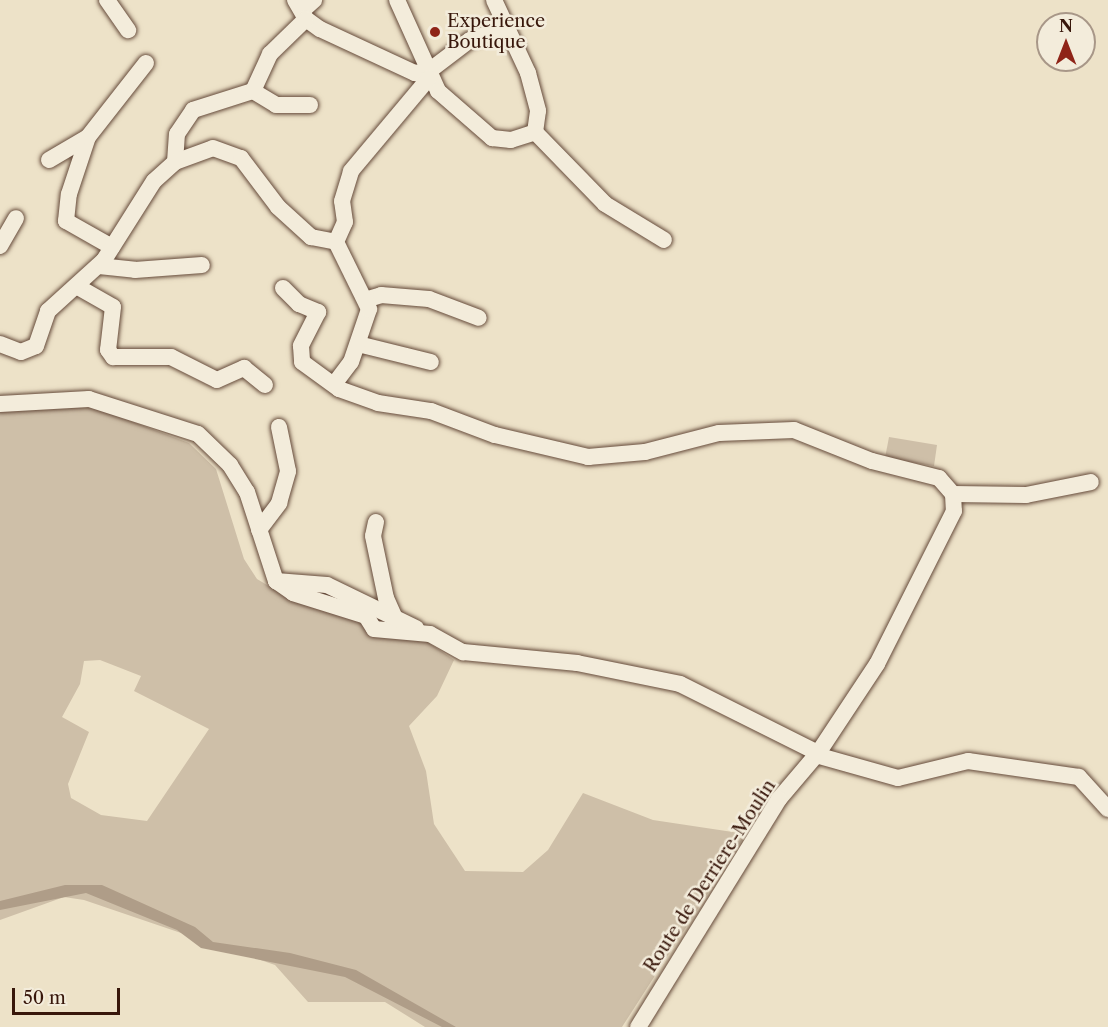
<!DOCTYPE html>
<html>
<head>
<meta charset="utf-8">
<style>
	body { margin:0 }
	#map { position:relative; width:1108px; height:1027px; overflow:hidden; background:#ede2c8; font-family:"Libre Caslon Text",serif }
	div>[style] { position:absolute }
	.green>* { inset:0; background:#cebfa8 }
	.water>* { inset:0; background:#af9d88 }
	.roads { filter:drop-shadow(0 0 2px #654a3a) drop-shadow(0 0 2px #654a3a) }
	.minor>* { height:16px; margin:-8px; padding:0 8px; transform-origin:8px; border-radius:8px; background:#f3ecdb }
	.dots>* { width:16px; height:16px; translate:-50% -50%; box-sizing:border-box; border:3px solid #f3ecdb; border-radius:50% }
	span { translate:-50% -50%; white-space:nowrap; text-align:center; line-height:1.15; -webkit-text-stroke:5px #f3ecdb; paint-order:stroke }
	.poi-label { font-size:18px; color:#38170b }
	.left { translate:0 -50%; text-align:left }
	.street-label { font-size:18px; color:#38170b }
	.north { position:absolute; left:1036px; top:12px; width:60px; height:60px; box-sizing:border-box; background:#f3ecdb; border:2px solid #a89788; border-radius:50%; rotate:0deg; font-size:16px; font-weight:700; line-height:24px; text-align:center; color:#38170b }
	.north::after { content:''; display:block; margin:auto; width:21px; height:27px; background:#8f2418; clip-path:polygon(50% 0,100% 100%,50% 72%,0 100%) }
	.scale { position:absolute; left:12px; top:988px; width:108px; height:27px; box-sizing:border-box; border:3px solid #38170b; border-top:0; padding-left:8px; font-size:18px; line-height:21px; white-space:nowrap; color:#38170b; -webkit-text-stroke:4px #f3ecdb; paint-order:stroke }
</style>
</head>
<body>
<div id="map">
	<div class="green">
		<div style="clip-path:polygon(evenodd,85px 404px,189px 443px,216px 469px,244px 559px,257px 579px,292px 600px,352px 618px,388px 637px,422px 638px,454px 660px,437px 696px,409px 726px,426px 771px,434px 824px,465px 871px,523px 872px,548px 850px,583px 793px,653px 820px,746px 834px,622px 1027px,425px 1027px,385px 1002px,308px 1002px,275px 965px,84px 900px,64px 897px,0 920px,0 412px,85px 404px,100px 660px,141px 676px,134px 691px,209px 729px,147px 821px,101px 815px,71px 798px,68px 784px,89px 732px,62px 717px,80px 684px,84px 661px,100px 660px)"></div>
		<div style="clip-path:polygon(889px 437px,937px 445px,934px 466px,885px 458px)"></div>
	</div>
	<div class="water">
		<div style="clip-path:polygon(65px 885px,102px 885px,195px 927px,213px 942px,290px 953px,356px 970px,456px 1027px,442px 1027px,345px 977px,201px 948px,177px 930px,86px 893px,0 910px,0 901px)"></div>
	</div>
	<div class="roads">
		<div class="minor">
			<div style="left:107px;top:0;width:37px;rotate:55deg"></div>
			<div style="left:295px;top:0;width:22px;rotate:60deg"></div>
			<div style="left:306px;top:19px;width:17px;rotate:36deg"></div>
			<div style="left:320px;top:29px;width:105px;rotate:24.9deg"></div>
			<div style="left:415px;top:73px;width:14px;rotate:-8deg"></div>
			<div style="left:429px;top:71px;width:51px;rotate:-37.1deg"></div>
			<div style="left:470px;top:40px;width:38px;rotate:-20deg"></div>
			<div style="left:397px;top:0;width:100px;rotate:65.7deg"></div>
			<div style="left:438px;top:91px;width:72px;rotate:41deg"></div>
			<div style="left:492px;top:138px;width:19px;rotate:6deg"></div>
			<div style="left:511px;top:140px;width:25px;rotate:-18deg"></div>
			<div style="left:494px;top:0;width:81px;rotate:65deg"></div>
			<div style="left:528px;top:73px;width:39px;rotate:75deg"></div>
			<div style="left:538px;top:111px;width:21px;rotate:98deg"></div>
			<div style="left:303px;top:10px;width:15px;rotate:-42deg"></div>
			<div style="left:253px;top:91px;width:27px;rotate:31deg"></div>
			<div style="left:276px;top:105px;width:34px"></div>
			<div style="left:535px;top:132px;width:100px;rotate:45.8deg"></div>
			<div style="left:605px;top:204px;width:69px;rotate:31.4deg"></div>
			<div style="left:49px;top:160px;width:45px;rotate:-30.5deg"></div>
			<div style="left:175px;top:162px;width:28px;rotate:-86deg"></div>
			<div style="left:177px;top:134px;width:29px;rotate:-56deg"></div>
			<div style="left:193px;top:110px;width:63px;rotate:-17.6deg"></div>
			<div style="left:253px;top:91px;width:41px;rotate:-65.3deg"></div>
			<div style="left:270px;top:54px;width:50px;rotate:-44.2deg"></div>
			<div style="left:0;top:246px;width:32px;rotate:-60deg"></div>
			<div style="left:112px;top:247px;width:53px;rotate:-150.5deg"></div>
			<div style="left:66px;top:221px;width:27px;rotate:-84deg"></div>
			<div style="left:69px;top:194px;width:60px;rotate:-71.6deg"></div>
			<div style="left:88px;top:137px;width:94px;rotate:-51.9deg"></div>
			<div style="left:99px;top:266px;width:36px;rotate:6deg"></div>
			<div style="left:135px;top:270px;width:67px;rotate:-4.3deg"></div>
			<div style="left:78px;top:287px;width:40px;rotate:29.7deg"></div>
			<div style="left:113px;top:307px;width:43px;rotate:96.6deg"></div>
			<div style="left:108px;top:350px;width:9px;rotate:54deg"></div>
			<div style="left:113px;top:357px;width:58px"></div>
			<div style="left:171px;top:357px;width:51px;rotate:26.6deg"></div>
			<div style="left:217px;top:380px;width:30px;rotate:-24deg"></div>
			<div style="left:244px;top:368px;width:27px;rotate:39deg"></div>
			<div style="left:283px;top:288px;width:23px;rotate:45deg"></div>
			<div style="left:299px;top:304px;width:21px;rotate:23deg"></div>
			<div style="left:318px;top:312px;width:38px;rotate:117deg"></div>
			<div style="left:301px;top:346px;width:16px;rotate:86deg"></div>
			<div style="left:302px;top:362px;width:46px;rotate:36.1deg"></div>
			<div style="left:339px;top:389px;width:41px;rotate:19.7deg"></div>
			<div style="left:378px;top:403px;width:54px;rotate:8.6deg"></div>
			<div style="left:431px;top:411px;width:68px;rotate:20.6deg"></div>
			<div style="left:495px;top:435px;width:96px;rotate:13.3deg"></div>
			<div style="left:588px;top:457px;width:57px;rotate:-5deg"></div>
			<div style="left:645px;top:452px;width:76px;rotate:-14.4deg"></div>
			<div style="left:719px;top:433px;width:75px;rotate:-2.3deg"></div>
			<div style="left:794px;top:430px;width:84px;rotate:21.7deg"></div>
			<div style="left:872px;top:461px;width:69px;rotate:14.2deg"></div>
			<div style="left:939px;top:478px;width:21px;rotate:49deg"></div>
			<div style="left:953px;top:494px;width:17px;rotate:87deg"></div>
			<div style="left:954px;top:511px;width:171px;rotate:116.7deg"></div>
			<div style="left:877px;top:664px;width:107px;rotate:123.5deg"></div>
			<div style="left:818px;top:753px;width:60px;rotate:130.3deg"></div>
			<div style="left:779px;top:799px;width:268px;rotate:121.7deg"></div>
			<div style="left:365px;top:300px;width:17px;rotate:-17deg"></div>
			<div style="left:381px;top:295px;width:48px;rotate:4.8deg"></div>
			<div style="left:429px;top:299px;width:53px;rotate:20.8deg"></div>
			<div style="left:0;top:344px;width:22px;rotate:21deg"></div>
			<div style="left:21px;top:352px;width:16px;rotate:-22deg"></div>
			<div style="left:36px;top:346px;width:37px;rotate:-71deg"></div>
			<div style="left:48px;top:311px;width:76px;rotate:-42.3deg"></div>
			<div style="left:104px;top:260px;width:93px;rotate:-57.7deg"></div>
			<div style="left:154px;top:181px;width:28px;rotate:-42deg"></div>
			<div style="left:175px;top:162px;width:40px;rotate:-20.2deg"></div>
			<div style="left:213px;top:148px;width:30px;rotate:20deg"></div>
			<div style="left:241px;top:158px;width:61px;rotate:52.9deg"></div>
			<div style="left:278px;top:207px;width:45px;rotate:42.3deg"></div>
			<div style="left:311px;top:237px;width:25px;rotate:11deg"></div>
			<div style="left:336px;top:242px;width:22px;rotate:-66deg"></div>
			<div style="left:345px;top:222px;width:21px;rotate:-98deg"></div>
			<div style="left:342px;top:201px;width:31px;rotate:-73deg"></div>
			<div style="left:351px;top:171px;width:121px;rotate:-50deg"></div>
			<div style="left:358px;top:344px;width:75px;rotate:13.9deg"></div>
			<div style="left:335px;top:383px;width:26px;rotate:-53deg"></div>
			<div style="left:351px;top:362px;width:56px;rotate:-71.2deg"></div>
			<div style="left:369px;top:309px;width:75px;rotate:-116.2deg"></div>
			<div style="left:0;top:404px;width:89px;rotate:-3.2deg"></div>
			<div style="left:89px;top:399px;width:114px;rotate:17.8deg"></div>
			<div style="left:198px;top:434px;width:45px;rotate:44.1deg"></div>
			<div style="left:230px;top:465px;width:32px;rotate:58deg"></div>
			<div style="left:247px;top:492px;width:94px;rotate:72deg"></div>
			<div style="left:276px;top:581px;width:21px;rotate:35deg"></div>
			<div style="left:293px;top:593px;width:77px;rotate:17.5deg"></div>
			<div style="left:366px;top:616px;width:15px;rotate:58deg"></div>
			<div style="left:374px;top:629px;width:56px;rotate:5.1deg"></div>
			<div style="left:430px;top:634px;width:38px;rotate:29deg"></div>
			<div style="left:463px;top:652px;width:115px;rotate:5.5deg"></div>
			<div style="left:577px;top:663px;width:105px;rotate:11.5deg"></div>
			<div style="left:680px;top:684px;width:154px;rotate:26.6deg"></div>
			<div style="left:953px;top:494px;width:73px;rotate:0.8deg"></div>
			<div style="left:1026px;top:495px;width:66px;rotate:-11.3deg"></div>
			<div style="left:376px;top:522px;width:14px;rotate:102deg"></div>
			<div style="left:373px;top:536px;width:63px;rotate:78.2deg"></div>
			<div style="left:386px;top:598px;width:24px;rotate:66deg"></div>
			<div style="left:259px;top:530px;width:34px;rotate:-53deg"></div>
			<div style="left:279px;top:503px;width:33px;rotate:-74deg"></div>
			<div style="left:288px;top:471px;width:45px;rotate:-101.6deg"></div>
			<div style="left:276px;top:581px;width:51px;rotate:4.5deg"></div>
			<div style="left:327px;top:585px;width:99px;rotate:25.8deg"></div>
			<div style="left:816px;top:755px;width:85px;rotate:15.7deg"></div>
			<div style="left:898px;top:778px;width:72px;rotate:-13.7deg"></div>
			<div style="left:968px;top:761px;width:112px;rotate:8.2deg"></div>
			<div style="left:1079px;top:777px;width:43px;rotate:47.8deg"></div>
		</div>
	</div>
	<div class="dots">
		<div style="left:435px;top:32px;background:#8f2418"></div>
	</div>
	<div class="poi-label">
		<span class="left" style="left:447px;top:32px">Experience<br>Boutique</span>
	</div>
	<div class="street-label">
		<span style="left:710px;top:876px;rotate:-57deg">Route de Derriere-Moulin</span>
	</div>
	<div class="north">N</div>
	<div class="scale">50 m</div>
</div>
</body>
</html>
